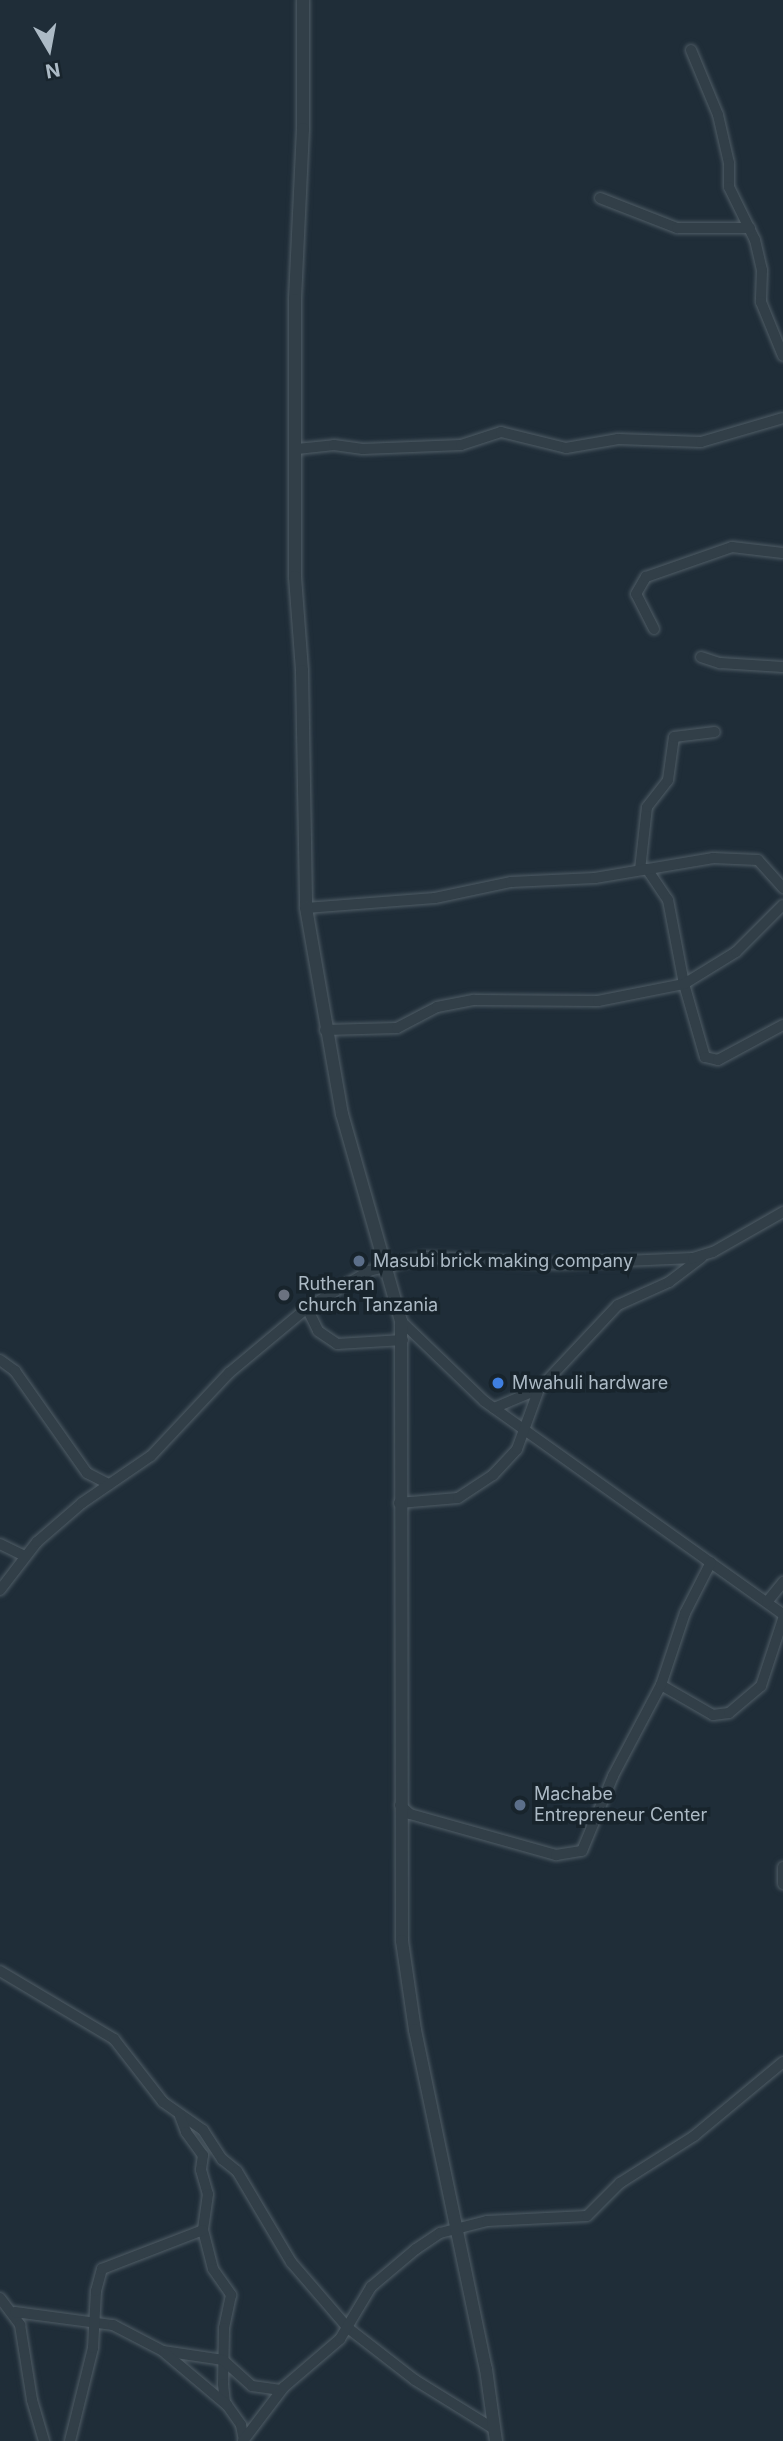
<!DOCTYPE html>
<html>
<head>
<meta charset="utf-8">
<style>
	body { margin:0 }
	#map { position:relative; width:783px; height:2441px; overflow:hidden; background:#1f2d38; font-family:Inter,sans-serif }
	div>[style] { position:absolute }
	.roads { filter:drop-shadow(0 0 2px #505d66) drop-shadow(0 0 2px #505d66) }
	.minor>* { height:10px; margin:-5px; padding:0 5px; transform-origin:5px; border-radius:5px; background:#323f48 }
	.tertiary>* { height:12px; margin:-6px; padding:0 6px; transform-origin:6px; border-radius:6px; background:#323f48 }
	.dots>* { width:19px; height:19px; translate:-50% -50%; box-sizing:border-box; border:4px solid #18242c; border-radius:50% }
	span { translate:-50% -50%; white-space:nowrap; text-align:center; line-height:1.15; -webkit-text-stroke:7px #18242c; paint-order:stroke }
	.poi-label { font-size:18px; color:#acbac5 }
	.left { translate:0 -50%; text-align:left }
	.north { position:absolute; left:14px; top:14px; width:70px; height:70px; -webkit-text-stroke:5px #18242c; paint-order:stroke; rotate:170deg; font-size:19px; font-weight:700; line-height:28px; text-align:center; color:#acbac5 }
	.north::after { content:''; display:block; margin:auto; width:24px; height:32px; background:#acbac5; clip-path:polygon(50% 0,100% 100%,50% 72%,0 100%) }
</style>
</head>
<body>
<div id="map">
	<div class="roads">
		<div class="minor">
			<div style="left:691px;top:50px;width:70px;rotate:67.4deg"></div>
			<div style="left:718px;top:115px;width:49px;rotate:77.1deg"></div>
			<div style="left:729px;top:163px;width:24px;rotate:90deg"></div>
			<div style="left:729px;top:187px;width:59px;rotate:63.9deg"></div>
			<div style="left:755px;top:240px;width:31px;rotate:77deg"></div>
			<div style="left:762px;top:270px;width:32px;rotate:92deg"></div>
			<div style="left:761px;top:302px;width:58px;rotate:67.8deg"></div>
			<div style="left:600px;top:198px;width:83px;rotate:21.3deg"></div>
			<div style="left:677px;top:228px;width:73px"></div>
			<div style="left:297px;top:449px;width:37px;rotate:-6deg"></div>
			<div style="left:334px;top:445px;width:29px;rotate:8deg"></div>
			<div style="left:363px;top:449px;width:98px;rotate:-2.3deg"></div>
			<div style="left:461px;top:445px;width:42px;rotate:-18deg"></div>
			<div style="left:501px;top:432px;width:67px;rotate:13.8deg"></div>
			<div style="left:566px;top:448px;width:53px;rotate:-9.8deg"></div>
			<div style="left:618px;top:439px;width:83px;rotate:2.1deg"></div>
			<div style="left:701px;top:442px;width:85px;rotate:-16.3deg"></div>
			<div style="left:654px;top:629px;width:39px;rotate:-117deg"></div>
			<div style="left:636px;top:594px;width:20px;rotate:-60deg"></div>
			<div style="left:646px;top:577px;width:91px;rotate:-19.2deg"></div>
			<div style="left:732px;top:547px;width:51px;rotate:6.7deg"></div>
			<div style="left:701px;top:657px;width:20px;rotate:18deg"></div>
			<div style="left:720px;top:663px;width:63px;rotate:3.6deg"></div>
			<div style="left:647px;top:869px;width:37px;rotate:56deg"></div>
			<div style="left:668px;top:900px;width:86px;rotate:79.2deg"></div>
			<div style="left:684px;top:984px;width:76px;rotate:74deg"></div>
			<div style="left:705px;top:1057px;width:13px;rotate:13deg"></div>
			<div style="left:718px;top:1060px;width:74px;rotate:-28.3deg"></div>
			<div style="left:640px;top:870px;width:63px;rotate:-83.7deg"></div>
			<div style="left:647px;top:807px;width:34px;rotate:-52deg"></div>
			<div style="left:668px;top:780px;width:43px;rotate:-82.1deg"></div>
			<div style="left:674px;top:737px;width:41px;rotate:-7deg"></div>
			<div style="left:306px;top:908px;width:129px;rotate:-4.4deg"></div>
			<div style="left:435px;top:898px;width:78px;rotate:-11.9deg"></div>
			<div style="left:511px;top:882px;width:84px;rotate:-2.7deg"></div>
			<div style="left:595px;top:878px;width:120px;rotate:-9.6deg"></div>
			<div style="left:713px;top:858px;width:45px;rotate:2.5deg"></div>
			<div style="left:758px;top:860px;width:38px;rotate:48deg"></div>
			<div style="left:325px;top:1030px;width:72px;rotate:-1.6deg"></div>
			<div style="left:397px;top:1028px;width:45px;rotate:-27.7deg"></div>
			<div style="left:437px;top:1007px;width:38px;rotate:-11deg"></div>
			<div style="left:474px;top:1000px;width:124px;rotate:0.5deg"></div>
			<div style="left:598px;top:1001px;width:88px;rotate:-11.2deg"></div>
			<div style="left:684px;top:984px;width:61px;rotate:-31.6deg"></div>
			<div style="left:736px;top:952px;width:66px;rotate:-45deg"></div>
			<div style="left:307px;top:1308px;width:25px;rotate:64deg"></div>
			<div style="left:318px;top:1331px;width:23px;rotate:34deg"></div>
			<div style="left:337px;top:1344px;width:66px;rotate:-3.5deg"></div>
			<div style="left:401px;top:1321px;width:115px;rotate:43.9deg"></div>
			<div style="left:484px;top:1401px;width:367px;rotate:35.5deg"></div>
			<div style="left:0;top:1360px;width:19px;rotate:36deg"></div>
			<div style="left:15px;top:1371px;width:125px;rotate:54.8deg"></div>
			<div style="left:87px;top:1473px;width:25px;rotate:27deg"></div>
			<div style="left:494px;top:1408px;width:49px;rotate:-22.9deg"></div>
			<div style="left:539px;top:1389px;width:115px;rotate:-46.8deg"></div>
			<div style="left:618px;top:1305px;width:56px;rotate:-24.3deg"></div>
			<div style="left:669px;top:1282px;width:41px;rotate:-37.1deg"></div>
			<div style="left:399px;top:1503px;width:59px;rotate:-4.8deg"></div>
			<div style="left:458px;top:1498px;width:42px;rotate:-33.3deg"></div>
			<div style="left:493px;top:1475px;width:35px;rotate:-47deg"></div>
			<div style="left:517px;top:1449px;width:64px;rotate:-69.9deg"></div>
			<div style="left:0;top:1544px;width:28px;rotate:26deg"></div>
			<div style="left:0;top:1590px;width:61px;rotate:-52.4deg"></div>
			<div style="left:37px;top:1542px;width:60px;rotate:-40.9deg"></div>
			<div style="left:82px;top:1503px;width:83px;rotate:-34.3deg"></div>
			<div style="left:151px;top:1456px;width:114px;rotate:-46.8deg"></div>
			<div style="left:229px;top:1373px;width:102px;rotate:-39.8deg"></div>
			<div style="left:307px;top:1308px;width:72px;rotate:-30.8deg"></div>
			<div style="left:369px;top:1271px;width:58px;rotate:-14deg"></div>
			<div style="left:425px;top:1257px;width:132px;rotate:3deg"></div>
			<div style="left:557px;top:1264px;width:136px;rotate:-2.5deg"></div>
			<div style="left:693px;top:1258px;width:21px;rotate:-17deg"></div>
			<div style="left:713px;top:1252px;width:81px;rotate:-29.7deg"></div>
			<div style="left:767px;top:1602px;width:26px;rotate:-51deg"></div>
			<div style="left:661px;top:1685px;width:60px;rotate:30deg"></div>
			<div style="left:713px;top:1715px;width:16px;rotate:-7deg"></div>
			<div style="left:729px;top:1713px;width:42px;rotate:-40.2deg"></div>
			<div style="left:761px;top:1686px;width:71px;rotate:-71.8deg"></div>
			<div style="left:400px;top:1805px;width:13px;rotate:42deg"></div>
			<div style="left:410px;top:1814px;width:152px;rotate:15.7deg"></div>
			<div style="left:556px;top:1855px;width:26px;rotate:-9deg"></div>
			<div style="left:582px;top:1851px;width:81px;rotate:-67.5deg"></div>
			<div style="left:613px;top:1776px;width:103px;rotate:-62.2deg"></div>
			<div style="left:661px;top:1685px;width:76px;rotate:-71.6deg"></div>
			<div style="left:685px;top:1613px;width:57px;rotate:-63deg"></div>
			<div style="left:783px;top:1867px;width:17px;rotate:90deg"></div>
			<div style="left:0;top:1971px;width:133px;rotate:30.8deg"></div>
			<div style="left:114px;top:2039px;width:80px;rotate:52.1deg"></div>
			<div style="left:163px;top:2102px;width:49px;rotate:35deg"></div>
			<div style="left:203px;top:2130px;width:35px;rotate:57deg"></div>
			<div style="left:222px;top:2159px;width:19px;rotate:39deg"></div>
			<div style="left:237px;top:2171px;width:106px;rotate:59.3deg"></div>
			<div style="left:291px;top:2262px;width:87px;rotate:49.2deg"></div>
			<div style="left:348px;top:2328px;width:85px;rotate:37.8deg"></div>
			<div style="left:415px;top:2380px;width:93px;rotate:31.8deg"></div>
			<div style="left:180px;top:2116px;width:17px;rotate:69deg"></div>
			<div style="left:186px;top:2132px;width:29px;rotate:54deg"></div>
			<div style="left:203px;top:2155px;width:15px;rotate:98deg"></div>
			<div style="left:201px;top:2170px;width:25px;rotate:74deg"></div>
			<div style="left:208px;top:2194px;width:36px;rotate:98deg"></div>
			<div style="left:203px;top:2230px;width:40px;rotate:75.6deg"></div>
			<div style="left:213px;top:2269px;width:32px;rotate:55deg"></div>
			<div style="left:231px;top:2295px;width:34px;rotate:102deg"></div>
			<div style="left:224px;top:2328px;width:56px;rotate:91deg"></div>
			<div style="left:223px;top:2384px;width:18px;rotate:84deg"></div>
			<div style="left:225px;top:2402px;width:28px;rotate:55deg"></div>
			<div style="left:241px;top:2425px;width:15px;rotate:79deg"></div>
			<div style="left:0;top:2298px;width:34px;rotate:53deg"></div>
			<div style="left:20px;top:2325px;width:76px;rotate:80.9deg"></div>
			<div style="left:32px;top:2400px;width:43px;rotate:73.7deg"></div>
			<div style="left:15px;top:2312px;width:99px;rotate:7.6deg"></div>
			<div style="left:113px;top:2325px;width:56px;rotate:27.5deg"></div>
			<div style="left:163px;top:2351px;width:61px;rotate:8.5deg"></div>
			<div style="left:223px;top:2360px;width:39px;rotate:42deg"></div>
			<div style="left:252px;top:2386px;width:29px;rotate:8deg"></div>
			<div style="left:165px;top:2353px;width:81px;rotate:40deg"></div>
			<div style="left:70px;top:2441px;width:96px;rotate:-76.1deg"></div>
			<div style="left:93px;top:2348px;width:57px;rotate:-87deg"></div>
			<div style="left:96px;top:2291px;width:23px;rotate:-75deg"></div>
			<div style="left:102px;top:2269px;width:108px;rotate:-21.1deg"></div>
			<div style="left:243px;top:2441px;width:68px;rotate:-52.8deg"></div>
			<div style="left:284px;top:2387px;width:74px;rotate:-40.6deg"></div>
			<div style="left:340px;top:2339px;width:61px;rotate:-59.2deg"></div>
			<div style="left:371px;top:2287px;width:59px;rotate:-40.2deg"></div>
			<div style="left:416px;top:2249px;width:29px;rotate:-34deg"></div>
			<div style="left:440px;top:2233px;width:49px;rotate:-14.3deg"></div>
			<div style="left:487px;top:2221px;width:100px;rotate:-2.9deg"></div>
			<div style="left:587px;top:2216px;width:47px;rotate:-45deg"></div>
			<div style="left:620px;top:2183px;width:88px;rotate:-32.4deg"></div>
			<div style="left:694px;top:2136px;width:116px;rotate:-39.7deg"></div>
		</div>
		<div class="tertiary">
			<div style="left:303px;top:0;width:129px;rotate:90deg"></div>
			<div style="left:303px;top:129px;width:171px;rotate:92.7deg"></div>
			<div style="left:295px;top:300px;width:277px;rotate:90deg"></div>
			<div style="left:295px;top:577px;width:94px;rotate:85.7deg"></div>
			<div style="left:302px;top:671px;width:237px;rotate:89deg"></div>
			<div style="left:306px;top:908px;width:209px;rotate:80.1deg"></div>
			<div style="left:342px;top:1114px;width:215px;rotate:74.1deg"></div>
			<div style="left:401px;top:1321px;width:620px;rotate:89.91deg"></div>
			<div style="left:402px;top:1941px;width:90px;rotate:81.7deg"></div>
			<div style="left:415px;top:2030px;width:346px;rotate:78.2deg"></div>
			<div style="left:486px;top:2369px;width:73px;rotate:82.1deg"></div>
		</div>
	</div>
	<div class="dots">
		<div style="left:359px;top:1261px;background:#5c6f8a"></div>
		<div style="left:284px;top:1295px;background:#6b7280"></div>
		<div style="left:498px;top:1383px;background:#3f7fe0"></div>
		<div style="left:520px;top:1805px;background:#5c6f8a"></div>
	</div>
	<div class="poi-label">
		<span class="left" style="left:373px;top:1261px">Masubi brick making company</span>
		<span class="left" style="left:298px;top:1295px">Rutheran<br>church Tanzania</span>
		<span class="left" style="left:512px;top:1383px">Mwahuli hardware</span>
		<span class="left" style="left:534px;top:1805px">Machabe<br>Entrepreneur Center</span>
	</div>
	<div class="north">N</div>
</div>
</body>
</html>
